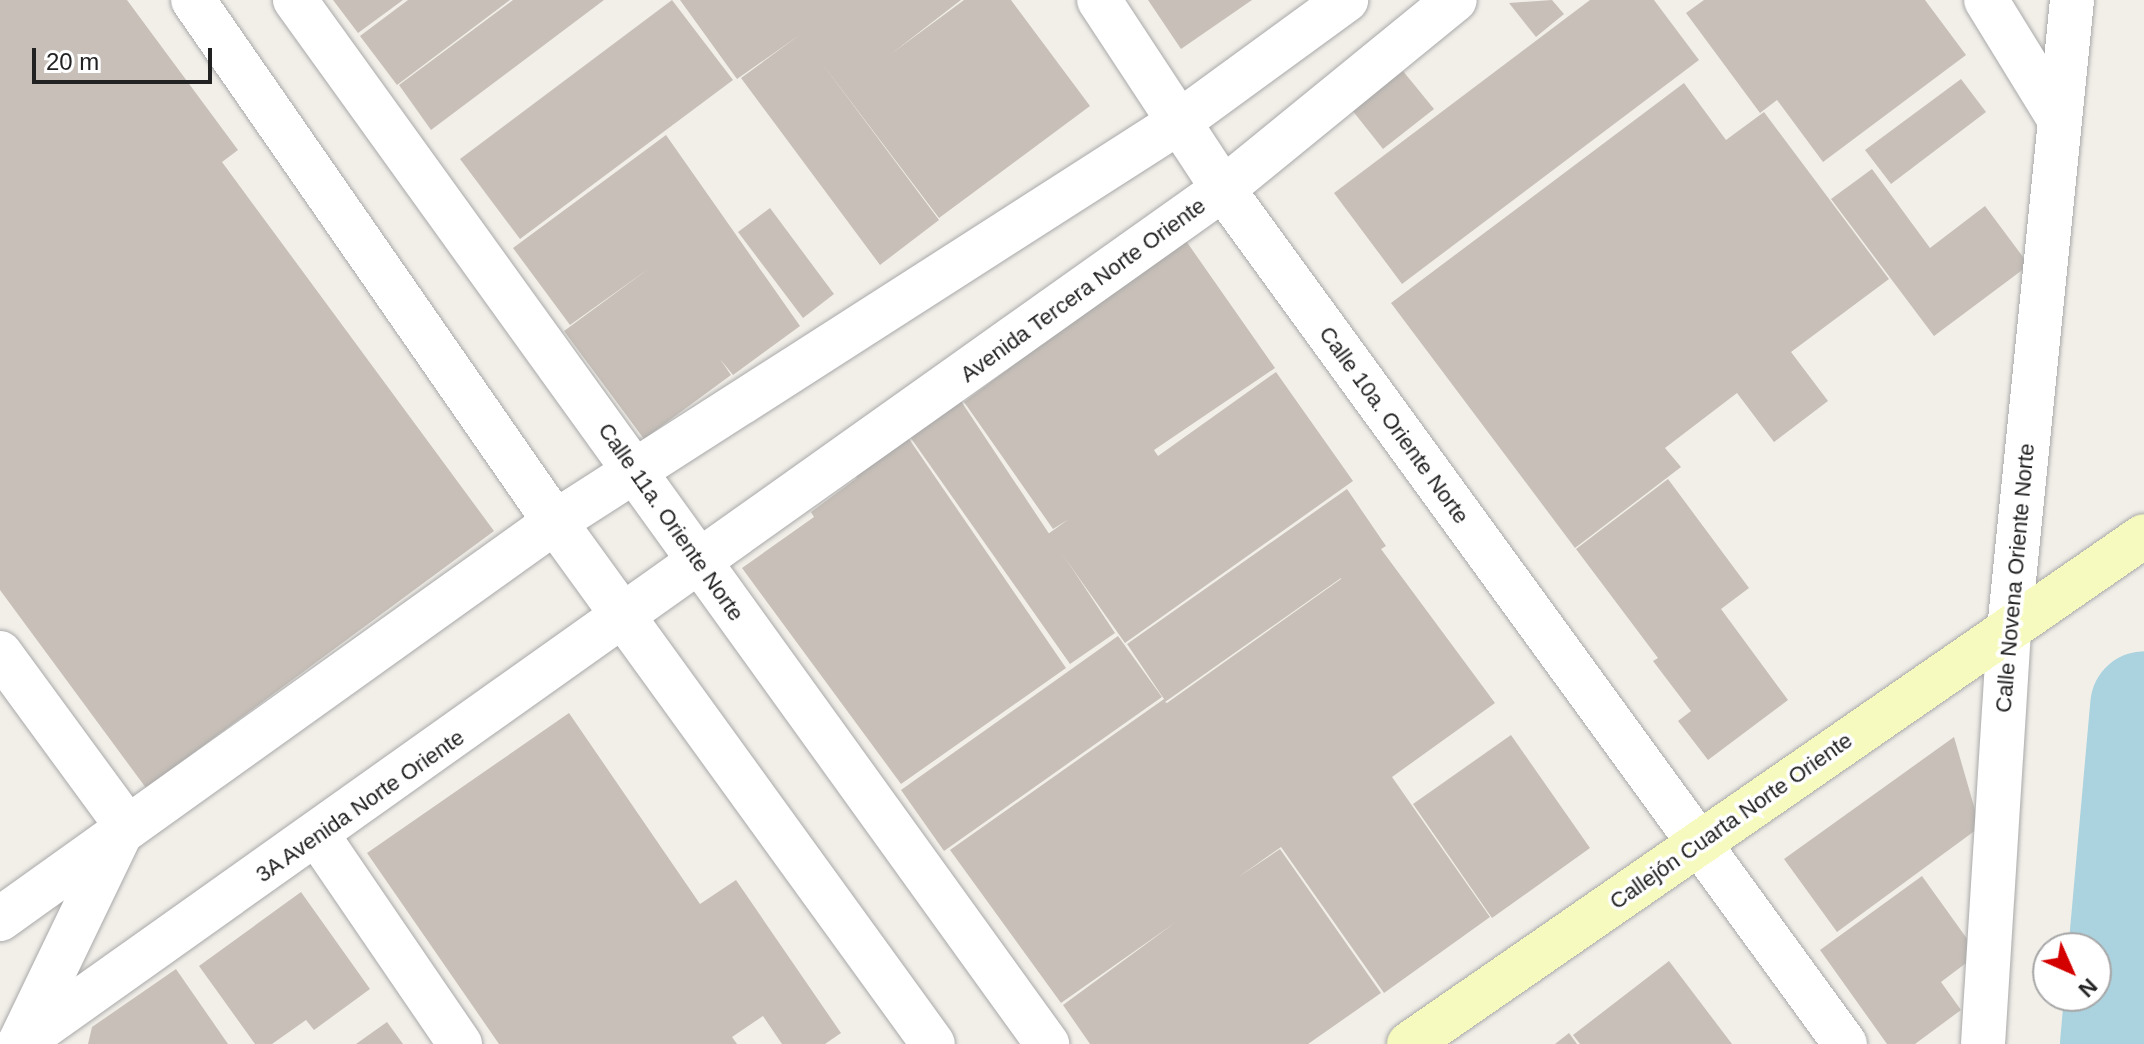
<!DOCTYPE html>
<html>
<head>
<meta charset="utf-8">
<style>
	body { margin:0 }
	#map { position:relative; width:2144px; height:1044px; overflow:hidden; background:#f2efe9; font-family:Arial,sans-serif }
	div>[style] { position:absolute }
	.river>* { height:108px; margin:-54px; padding:0 54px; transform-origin:54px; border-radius:54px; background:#aad3df }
	.building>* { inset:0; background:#c7bfb8 }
	.roads { filter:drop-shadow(0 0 2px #a9a9a9) drop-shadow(0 0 2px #a9a9a9) }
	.street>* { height:44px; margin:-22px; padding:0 22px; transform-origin:22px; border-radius:22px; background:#fff }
	.secondary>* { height:44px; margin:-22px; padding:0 22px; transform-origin:22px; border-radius:22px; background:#f7fabf }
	span { translate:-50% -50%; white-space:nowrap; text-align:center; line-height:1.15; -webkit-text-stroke:7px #fff; paint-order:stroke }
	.street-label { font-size:22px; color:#222 }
	.north { position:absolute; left:2032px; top:932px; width:80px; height:80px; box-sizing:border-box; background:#fff; border:2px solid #a7a7a7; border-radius:50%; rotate:135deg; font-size:22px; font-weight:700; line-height:32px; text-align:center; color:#222 }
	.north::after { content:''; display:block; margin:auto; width:28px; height:36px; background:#d40000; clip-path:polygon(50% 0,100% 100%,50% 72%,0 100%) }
	.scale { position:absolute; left:32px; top:48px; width:180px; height:36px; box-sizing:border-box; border:4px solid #222; border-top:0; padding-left:10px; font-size:24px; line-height:28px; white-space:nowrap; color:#222; -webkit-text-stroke:6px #fff; paint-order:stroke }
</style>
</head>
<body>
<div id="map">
	<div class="river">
		<div style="left:2114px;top:1044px;width:340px;rotate:-84.9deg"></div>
	</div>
	<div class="building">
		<div style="clip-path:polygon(0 0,127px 0,238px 150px,222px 162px,494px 531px,146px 788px,0 590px)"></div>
		<div style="clip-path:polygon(333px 0,403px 0,358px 33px)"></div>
		<div style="clip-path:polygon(408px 0,510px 0,397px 85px,360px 36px)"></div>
		<div style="clip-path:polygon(513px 0,604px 0,431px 130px,399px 85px)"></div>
		<div style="clip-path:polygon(672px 0,733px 80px,520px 239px,460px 159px)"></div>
		<div style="clip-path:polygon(680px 0,961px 0,891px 54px,964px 0,1011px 0,1090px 106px,939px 218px,821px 62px,939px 220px,880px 265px,741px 78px,801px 34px,737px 79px)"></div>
		<div style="clip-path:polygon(1148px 0,1252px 0,1181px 49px)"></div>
		<div style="clip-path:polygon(1552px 0,1564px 14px,1536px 37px,1509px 3px)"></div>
		<div style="clip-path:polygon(1590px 0,1654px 0,1699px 60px,1402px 284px,1334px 193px)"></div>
		<div style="clip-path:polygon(1704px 0,1925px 0,1966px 55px,1823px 162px,1777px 100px,1760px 113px,1686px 13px)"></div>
		<div style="clip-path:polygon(1403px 71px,1434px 109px,1383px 149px,1352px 110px)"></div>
		<div style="clip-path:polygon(1961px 79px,1986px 112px,1891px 184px,1865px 150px)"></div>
		<div style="clip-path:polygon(1684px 83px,1726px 140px,1764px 112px,1889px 279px,1791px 352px,1828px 401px,1774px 442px,1737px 393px,1665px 448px,1681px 467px,1575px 548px,1391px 303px)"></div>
		<div style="clip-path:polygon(666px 135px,800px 326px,733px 375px,720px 359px,731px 375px,644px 439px,564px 331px,651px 267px,570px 325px,513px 248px)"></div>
		<div style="clip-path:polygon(1872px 169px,1930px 248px,1985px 206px,2029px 265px,1934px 336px,1831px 199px)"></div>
		<div style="clip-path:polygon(770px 208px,834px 294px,803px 318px,738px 232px)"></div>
		<div style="clip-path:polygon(1184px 238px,1275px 368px,1154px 450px,1158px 456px,1276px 372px,1353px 481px,1125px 643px,1048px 534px,1069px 519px,1053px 529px,964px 402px)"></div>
		<div style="clip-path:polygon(959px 398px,1115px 633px,1070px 664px,908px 434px)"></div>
		<div style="clip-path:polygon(905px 433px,1066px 668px,901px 784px,742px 568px,814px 517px,811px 512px,857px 478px,852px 470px)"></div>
		<div style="clip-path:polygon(1668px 479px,1749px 588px,1721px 609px,1788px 700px,1708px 760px,1678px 721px,1691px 711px,1653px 661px,1658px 658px,1576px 549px)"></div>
		<div style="clip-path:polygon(evenodd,1347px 489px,1386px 546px,1381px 549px,1495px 703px,1392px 777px,1490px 917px,1384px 993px,1281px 847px,1237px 878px,1280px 849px,1381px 993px,1308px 1044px,1090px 1044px,1063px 1005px,1176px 922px,1061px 1003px,950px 850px,1164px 699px,1127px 644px,1347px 489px,1341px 578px,1341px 579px,1167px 703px,1165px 702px,1341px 578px)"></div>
		<div style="clip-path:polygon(1118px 636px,1162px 697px,944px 851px,901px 790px)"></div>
		<div style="clip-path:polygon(569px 713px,700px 904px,736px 880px,841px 1033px,825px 1044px,782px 1044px,763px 1016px,732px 1037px,737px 1044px,499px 1044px,367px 853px)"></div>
		<div style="clip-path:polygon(1511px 735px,1590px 848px,1492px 918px,1413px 804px)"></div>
		<div style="clip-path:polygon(1954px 737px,1980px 827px,1837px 932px,1784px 859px)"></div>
		<div style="clip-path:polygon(1922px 876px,1978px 954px,1941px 982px,1961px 1010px,1915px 1044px,1887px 1044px,1820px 950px)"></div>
		<div style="clip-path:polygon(301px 892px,370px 989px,314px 1030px,306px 1020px,272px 1044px,255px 1044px,199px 966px)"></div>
		<div style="clip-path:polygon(1669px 961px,1732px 1044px,1580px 1044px,1573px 1035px)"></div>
		<div style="clip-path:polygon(176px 969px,228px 1044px,88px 1044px,92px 1027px)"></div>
		<div style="clip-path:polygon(387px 1022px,403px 1044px,356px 1044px)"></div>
		<div style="clip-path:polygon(1569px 1033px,1577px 1044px,1555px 1044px)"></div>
	</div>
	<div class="roads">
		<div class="street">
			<div style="left:193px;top:0;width:635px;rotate:55.26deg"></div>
			<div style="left:555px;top:522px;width:644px;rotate:54.09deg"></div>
			<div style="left:295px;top:0;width:1287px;rotate:54.23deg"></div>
			<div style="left:1099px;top:0;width:226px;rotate:56.7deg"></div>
			<div style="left:1223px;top:189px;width:1057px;rotate:53.96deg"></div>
			<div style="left:1986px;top:0;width:134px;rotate:58.4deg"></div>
			<div style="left:0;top:653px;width:212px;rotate:53.8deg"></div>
			<div style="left:125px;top:824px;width:242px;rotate:115.7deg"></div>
			<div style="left:318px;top:836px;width:252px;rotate:55.7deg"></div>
			<div style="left:0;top:919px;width:682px;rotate:-35.58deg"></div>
			<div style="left:555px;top:522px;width:741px;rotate:-32.66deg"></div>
			<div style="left:1179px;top:122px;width:207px;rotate:-36.1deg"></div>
			<div style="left:19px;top:1044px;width:1477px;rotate:-35.38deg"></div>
			<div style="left:1223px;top:189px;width:299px;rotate:-39.2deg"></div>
			<div style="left:1983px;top:1044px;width:415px;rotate:-86.4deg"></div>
			<div style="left:2009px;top:630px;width:633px;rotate:-84.29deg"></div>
		</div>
		<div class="secondary">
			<div style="left:1409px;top:1044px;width:893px;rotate:-34.65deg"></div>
		</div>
	</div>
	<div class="street-label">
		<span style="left:1083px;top:290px;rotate:-36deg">Avenida Tercera Norte Oriente</span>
		<span style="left:1394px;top:425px;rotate:54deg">Calle 10a. Oriente Norte</span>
		<span style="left:671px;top:522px;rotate:55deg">Calle 11a. Oriente Norte</span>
		<span style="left:2015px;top:578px;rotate:-85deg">Calle Novena Oriente Norte</span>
		<span style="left:360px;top:806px;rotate:-35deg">3A Avenida Norte Oriente</span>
		<span style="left:1731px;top:821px;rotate:-35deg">Callejón Cuarta Norte Oriente</span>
	</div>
	<div class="north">N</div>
	<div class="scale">20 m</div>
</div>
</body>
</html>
